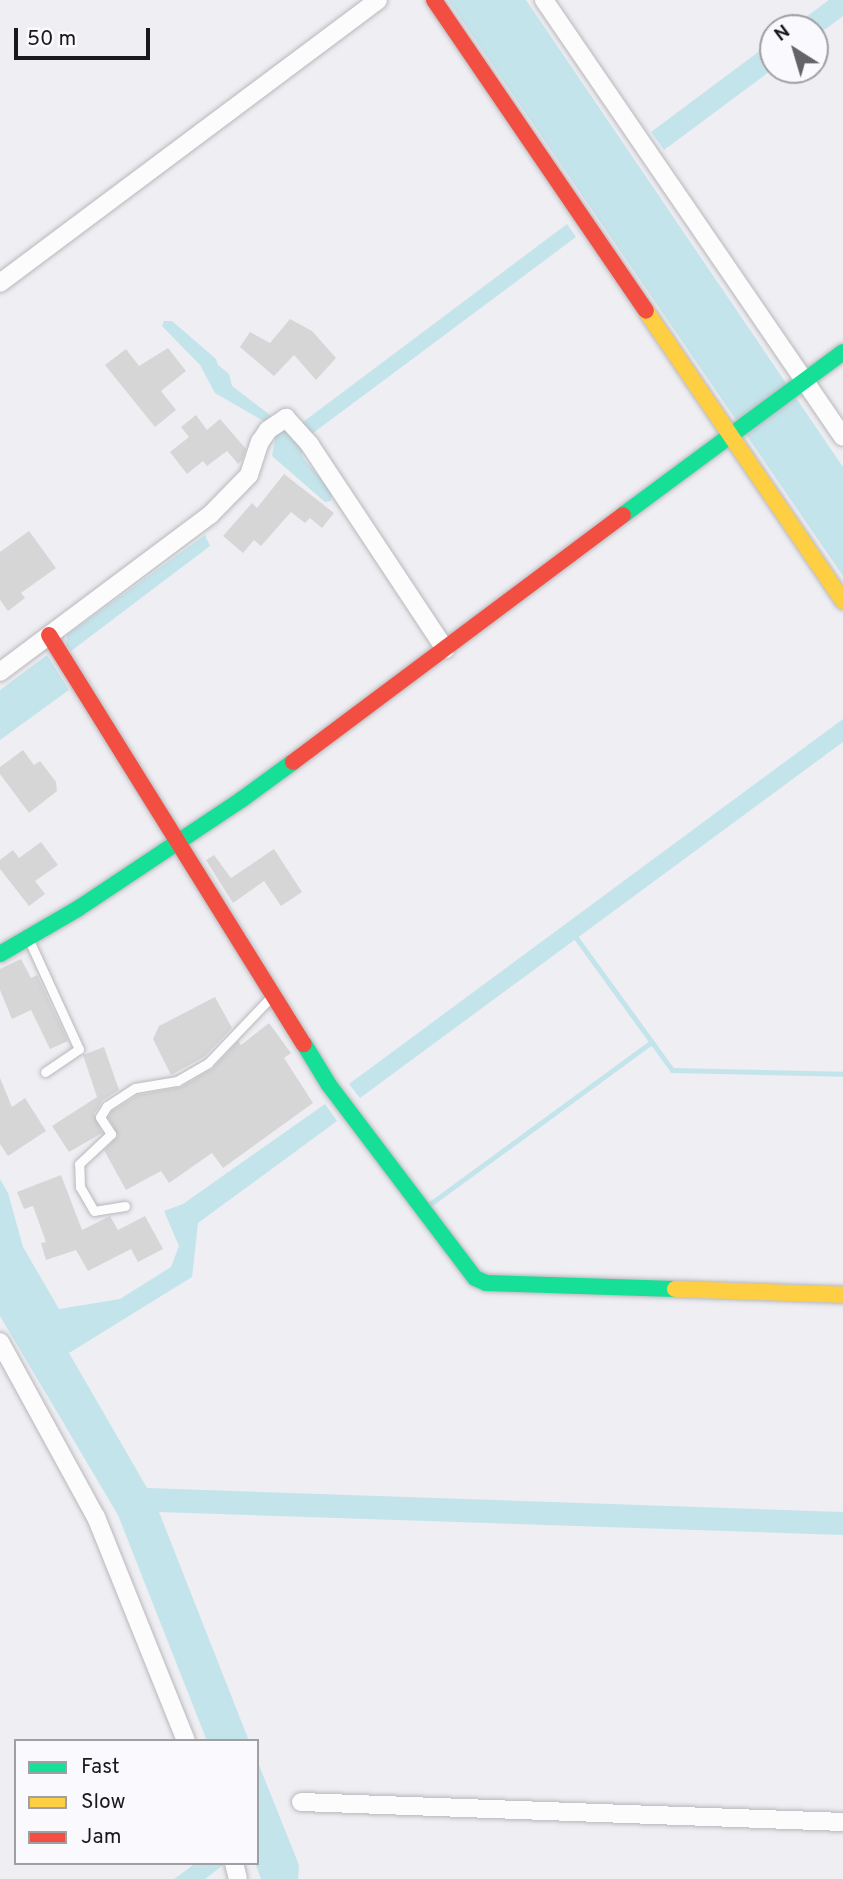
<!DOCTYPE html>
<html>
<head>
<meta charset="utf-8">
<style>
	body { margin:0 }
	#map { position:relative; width:843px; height:1879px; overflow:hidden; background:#eeeef3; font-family:Overpass,sans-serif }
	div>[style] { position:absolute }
	.water>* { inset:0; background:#c4e4eb }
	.stream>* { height:5px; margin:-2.5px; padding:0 2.5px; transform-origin:2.5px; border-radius:2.5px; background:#c4e4eb }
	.building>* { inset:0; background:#d7d6d7 }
	.roads { filter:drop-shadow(0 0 2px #b8b8bc) drop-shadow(0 0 2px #b8b8bc) }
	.lane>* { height:9px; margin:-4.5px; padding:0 4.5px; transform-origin:4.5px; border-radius:4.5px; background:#fcfcfd }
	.street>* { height:18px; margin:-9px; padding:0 9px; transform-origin:9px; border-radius:9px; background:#fcfcfd }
	.fast>* { height:16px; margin:-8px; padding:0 8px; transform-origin:8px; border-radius:8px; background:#16e098 }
	.slow>* { height:16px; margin:-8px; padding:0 8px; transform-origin:8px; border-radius:8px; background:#ffcf43 }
	.jam>* { height:16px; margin:-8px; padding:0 8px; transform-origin:8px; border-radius:8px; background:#f24e42 }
	span { translate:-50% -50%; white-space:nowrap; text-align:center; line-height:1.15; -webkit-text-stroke:7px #fafafe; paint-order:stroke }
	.legend { position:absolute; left:14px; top:1739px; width:245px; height:126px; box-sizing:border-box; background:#fafafe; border:2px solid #a0a0a4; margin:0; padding:9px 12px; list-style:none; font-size:21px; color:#19191d }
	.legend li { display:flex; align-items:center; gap:14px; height:35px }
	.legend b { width:35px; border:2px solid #a0a0a4 }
	.north { position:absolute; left:759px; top:14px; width:70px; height:70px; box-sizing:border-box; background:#fafafe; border:2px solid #a0a0a4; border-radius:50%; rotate:323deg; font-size:19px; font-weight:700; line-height:28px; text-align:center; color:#19191d }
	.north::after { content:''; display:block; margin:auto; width:24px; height:32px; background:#646468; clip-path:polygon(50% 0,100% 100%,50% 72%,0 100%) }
	.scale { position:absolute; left:14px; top:28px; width:136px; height:32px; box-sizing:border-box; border:4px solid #19191d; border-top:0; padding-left:9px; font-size:21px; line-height:24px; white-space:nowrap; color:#19191d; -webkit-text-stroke:5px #fafafe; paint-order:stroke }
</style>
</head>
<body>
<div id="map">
	<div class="water">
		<div style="clip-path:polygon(448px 0,526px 0,843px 467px,843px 576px)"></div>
		<div style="clip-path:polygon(829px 0,843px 0,843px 16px,815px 37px,815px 28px,791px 28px)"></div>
		<div style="clip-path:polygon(773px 41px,773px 69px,664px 150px,651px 132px)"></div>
		<div style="clip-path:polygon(567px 224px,576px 237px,301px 442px,303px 458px,332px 492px,331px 501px,325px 502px,272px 456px,276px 434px,265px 422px,215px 393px,200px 365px,162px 326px,164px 321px,172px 321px,216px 359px,218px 365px,229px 374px,232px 386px,269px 414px,282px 429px,291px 431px)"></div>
		<div style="clip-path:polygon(205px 535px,210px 546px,71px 651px,66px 644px,67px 635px)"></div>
		<div style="clip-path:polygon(47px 655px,69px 690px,0 740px,0 690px)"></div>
		<div style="clip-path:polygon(843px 719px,843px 742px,360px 1098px,349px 1084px)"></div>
		<div style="clip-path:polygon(325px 1104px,337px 1121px,198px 1223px,192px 1277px,69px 1353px,147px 1488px,843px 1512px,843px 1535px,159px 1512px,249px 1741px,207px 1741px,118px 1515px,0 1316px,0 1179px,8px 1193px,23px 1247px,59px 1309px,120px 1299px,171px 1267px,179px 1246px,164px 1211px,183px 1204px)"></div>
		<div style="clip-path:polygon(257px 1760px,299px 1865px,298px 1879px,261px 1879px,255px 1863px)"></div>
		<div style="clip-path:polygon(196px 1863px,226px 1863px,205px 1879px,174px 1879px)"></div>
	</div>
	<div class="stream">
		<div style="left:574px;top:935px;width:167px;rotate:54deg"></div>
		<div style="left:672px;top:1070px;width:171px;rotate:1.3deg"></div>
		<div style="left:430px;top:1204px;width:274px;rotate:-36.2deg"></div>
	</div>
	<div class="building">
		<div style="clip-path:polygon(290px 319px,312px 331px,336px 358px,316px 380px,294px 355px,274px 376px,240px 347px,250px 332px,270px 343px)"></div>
		<div style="clip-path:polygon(168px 348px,186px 371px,161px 391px,176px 410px,155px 427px,105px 365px,126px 349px,139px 366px)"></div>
		<div style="clip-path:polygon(196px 415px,207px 430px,220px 419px,246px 449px,242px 460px,238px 464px,227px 451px,207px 466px,203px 461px,187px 474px,170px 452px,189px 437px,181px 427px)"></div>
		<div style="clip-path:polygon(284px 474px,334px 513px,322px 528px,310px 518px,305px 523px,291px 512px,261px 546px,254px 540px,243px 553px,223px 536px,252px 503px,257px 508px)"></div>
		<div style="clip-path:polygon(29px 531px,56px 568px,21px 593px,25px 598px,8px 611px,0 600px,0 552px)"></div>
		<div style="clip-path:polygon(23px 750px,34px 765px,40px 761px,56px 782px,57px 791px,29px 813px,0 774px,0 767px)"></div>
		<div style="clip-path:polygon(41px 842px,58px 865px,35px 881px,45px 894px,29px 906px,0 869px,0 860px,13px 850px,19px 858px)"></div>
		<div style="clip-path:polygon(274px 849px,302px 892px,281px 906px,264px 881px,233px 903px,206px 860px,214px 855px,231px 878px)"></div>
		<div style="clip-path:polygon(21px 959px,31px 978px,37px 975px,68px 1041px,50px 1049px,31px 1010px,12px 1019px,0 990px,0 969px)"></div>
		<div style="clip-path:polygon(215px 997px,232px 1028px,204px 1057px,171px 1075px,153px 1039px,159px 1026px)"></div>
		<div style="clip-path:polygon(269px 1023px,291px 1053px,284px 1058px,313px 1103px,223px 1168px,212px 1153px,169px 1183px,161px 1171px,126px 1190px,104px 1150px,118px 1136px,108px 1117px,112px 1111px,138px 1095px,181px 1087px,212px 1069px,238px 1041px,241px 1045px)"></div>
		<div style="clip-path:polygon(104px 1047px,119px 1090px,103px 1100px,94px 1114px,102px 1133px,69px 1152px,52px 1126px,97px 1097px,83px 1055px)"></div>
		<div style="clip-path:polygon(0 1078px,12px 1107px,25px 1098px,46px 1131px,8px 1156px,0 1144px)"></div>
		<div style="clip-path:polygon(61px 1175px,82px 1230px,110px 1216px,118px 1230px,145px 1216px,163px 1249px,138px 1262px,131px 1249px,88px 1271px,76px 1250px,46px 1260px,41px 1243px,46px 1242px,33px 1206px,24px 1209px,17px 1192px)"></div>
	</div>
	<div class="roads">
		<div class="lane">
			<div style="left:29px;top:940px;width:120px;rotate:65.4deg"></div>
			<div style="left:79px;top:1049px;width:41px;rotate:145.9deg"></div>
			<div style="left:125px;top:1206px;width:31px;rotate:171deg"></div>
			<div style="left:94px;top:1211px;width:28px;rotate:-120deg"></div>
			<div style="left:80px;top:1187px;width:23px;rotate:-92deg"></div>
			<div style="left:79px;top:1164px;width:44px;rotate:-43.2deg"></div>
			<div style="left:111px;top:1134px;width:20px;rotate:-123deg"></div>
			<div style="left:100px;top:1117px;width:13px;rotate:-58deg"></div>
			<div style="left:107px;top:1106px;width:33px;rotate:-33deg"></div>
			<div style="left:135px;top:1088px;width:43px;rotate:-9.5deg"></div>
			<div style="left:177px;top:1081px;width:36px;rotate:-30deg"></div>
			<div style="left:208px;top:1063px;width:91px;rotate:-46.3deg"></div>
		</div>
		<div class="street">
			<div style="left:544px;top:0;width:529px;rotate:55.62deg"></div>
			<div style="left:0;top:283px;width:472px;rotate:-36.8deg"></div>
			<div style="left:0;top:672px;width:262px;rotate:-36.8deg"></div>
			<div style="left:210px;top:515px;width:56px;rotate:-45.7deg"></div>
			<div style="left:249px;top:475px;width:35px;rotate:-72deg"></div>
			<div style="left:260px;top:442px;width:14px;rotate:-56deg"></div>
			<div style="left:268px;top:430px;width:22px;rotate:-34deg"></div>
			<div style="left:286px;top:418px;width:36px;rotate:48deg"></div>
			<div style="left:310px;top:445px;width:245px;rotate:56.5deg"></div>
			<div style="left:0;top:1342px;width:200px;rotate:61.3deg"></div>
			<div style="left:96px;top:1517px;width:241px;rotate:68.1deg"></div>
			<div style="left:301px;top:1802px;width:542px;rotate:2.11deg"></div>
			<div style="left:234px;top:1863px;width:16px;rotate:76deg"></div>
		</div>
		<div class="fast">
			<div style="left:623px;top:515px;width:274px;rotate:-36.5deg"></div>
			<div style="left:0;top:954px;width:91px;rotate:-30.2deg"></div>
			<div style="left:79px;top:908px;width:195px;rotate:-33.7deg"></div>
			<div style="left:241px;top:800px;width:64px;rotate:-36.2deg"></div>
			<div style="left:304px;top:1044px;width:48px;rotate:58.6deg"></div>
			<div style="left:329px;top:1085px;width:242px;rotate:52.9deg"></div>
			<div style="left:475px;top:1278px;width:12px;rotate:24deg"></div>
			<div style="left:486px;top:1283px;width:189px;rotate:1.8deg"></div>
		</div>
		<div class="slow">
			<div style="left:646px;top:311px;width:351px;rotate:55.8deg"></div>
			<div style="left:675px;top:1289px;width:168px;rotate:2deg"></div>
		</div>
		<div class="jam">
			<div style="left:434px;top:0;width:376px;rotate:55.7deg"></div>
			<div style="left:49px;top:635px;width:482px;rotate:58.1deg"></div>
			<div style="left:293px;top:762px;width:412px;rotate:-36.8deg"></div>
		</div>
	</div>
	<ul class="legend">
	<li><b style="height:9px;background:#16e098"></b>Fast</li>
	<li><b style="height:9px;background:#ffcf43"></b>Slow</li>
	<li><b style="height:9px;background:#f24e42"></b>Jam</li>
	</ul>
	<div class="north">N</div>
	<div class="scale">50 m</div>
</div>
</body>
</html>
